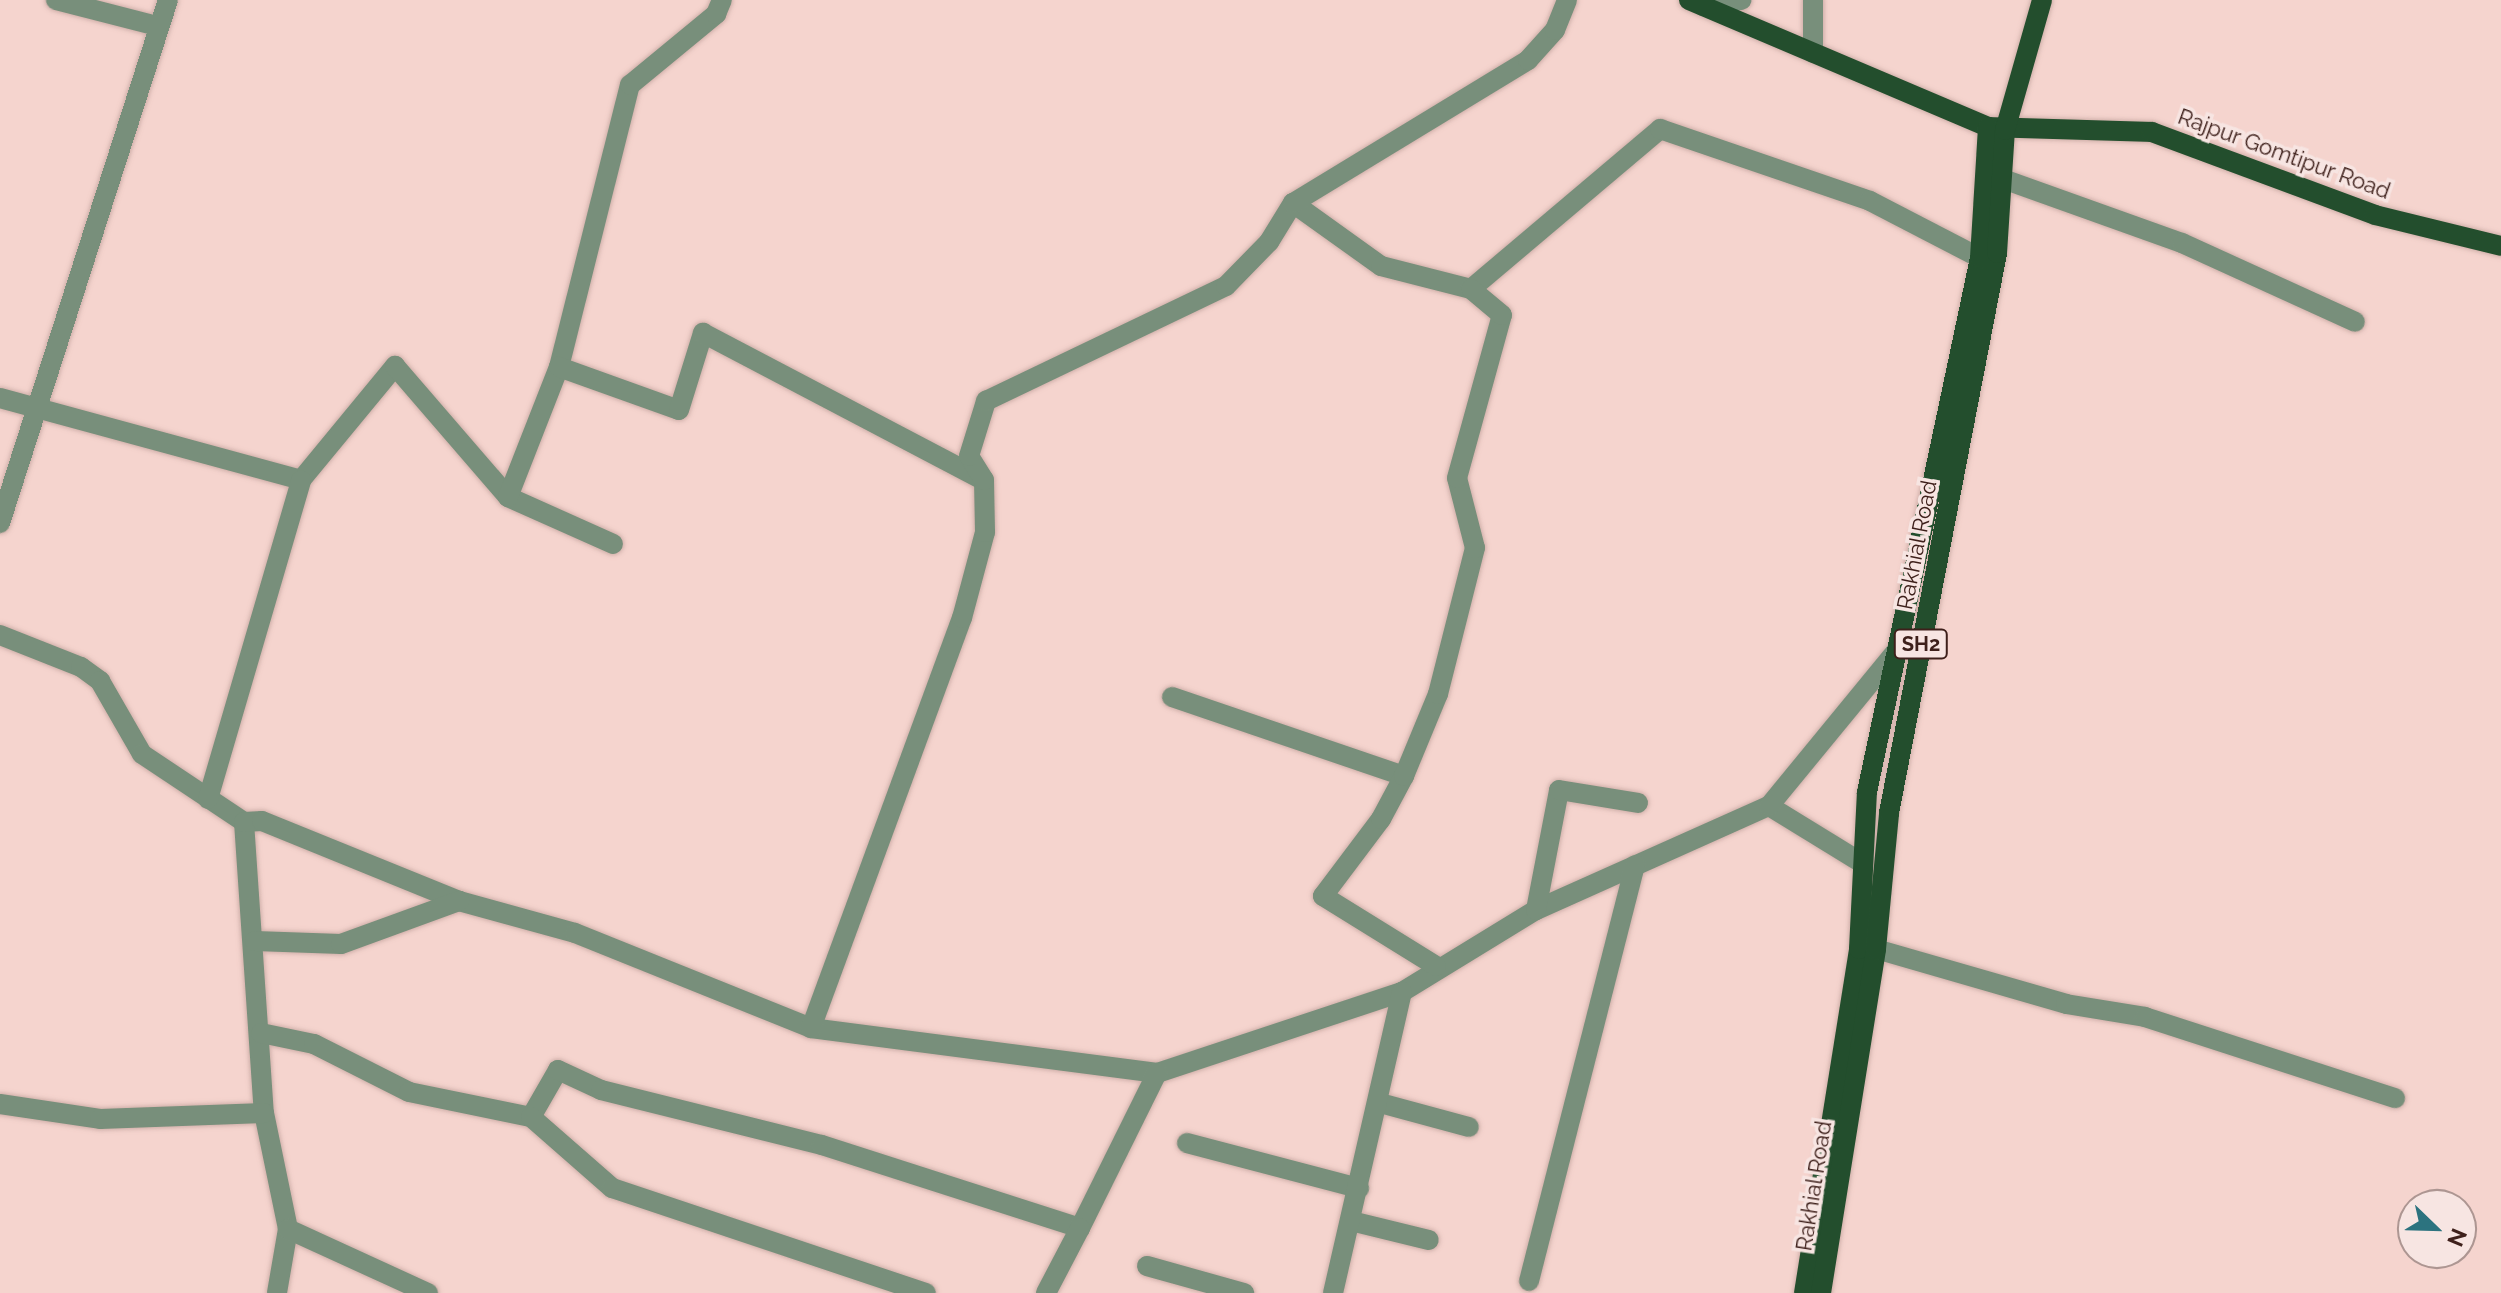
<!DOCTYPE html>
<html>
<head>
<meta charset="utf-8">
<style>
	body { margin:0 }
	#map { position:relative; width:2501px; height:1293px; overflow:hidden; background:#f5d4ce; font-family:Raleway,sans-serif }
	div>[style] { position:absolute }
	.roads { filter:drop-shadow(0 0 2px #d0b0aa) drop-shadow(0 0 2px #d0b0aa) }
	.minor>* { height:20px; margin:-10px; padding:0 10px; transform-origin:10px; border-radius:10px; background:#788f7b }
	.major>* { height:20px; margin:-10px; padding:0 10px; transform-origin:10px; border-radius:10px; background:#234e2d }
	span { translate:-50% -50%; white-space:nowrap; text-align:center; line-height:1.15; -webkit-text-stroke:7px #f7e5e2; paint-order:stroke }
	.shield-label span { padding:2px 6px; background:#f7e5e2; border:2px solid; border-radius:6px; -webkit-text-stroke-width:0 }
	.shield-label { font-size:20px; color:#3e201b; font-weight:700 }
	.street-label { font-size:22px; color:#3e201b }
	.north { position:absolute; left:2397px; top:1189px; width:80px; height:80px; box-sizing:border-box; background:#f7e5e2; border:2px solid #ad9692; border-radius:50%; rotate:113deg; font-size:22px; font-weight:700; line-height:32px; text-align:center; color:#3e201b }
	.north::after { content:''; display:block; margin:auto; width:28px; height:36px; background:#2c737f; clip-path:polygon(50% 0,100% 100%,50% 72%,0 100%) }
</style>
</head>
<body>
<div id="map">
	<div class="roads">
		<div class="minor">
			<div style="left:56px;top:0;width:104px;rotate:14.4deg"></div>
			<div style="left:1813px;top:0;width:53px;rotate:90deg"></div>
			<div style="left:1703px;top:6px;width:39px;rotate:-9deg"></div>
			<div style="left:2003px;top:179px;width:190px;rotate:19.7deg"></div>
			<div style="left:2182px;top:243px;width:190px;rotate:24.5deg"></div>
			<div style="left:1293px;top:203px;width:108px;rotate:35.6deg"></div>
			<div style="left:1381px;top:266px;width:93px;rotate:14.3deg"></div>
			<div style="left:1471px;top:289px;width:248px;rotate:-40.2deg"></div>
			<div style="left:1660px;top:129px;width:222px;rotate:18.9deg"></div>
			<div style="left:1870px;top:201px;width:124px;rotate:27.4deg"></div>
			<div style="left:559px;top:367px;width:291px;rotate:-75.9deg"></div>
			<div style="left:630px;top:85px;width:112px;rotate:-39.5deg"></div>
			<div style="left:716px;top:14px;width:15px;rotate:-67deg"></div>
			<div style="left:0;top:398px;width:312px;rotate:15.2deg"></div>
			<div style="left:301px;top:480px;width:148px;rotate:-50.5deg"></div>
			<div style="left:395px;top:366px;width:173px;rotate:49.2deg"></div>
			<div style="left:508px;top:497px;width:115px;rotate:24.1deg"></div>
			<div style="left:508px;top:497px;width:140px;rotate:-68.6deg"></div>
			<div style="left:559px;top:367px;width:127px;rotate:19.7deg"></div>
			<div style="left:679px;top:410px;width:81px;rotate:-72.7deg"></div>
			<div style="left:703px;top:333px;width:314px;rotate:27.7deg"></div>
			<div style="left:0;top:523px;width:549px;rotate:-72.19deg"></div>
			<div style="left:0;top:635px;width:87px;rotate:21.6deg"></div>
			<div style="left:81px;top:667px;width:24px;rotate:36deg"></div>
			<div style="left:100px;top:681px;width:84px;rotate:60.1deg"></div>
			<div style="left:142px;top:754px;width:123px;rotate:33.7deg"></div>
			<div style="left:244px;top:822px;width:292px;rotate:86.1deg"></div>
			<div style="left:264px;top:1113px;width:118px;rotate:78.3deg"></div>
			<div style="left:288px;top:1229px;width:65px;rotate:99.8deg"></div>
			<div style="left:1172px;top:697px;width:245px;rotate:18.8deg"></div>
			<div style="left:208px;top:799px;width:332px;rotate:-73.7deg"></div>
			<div style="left:1769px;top:806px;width:109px;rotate:31.5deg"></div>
			<div style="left:244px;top:822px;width:18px;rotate:-3deg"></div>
			<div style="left:262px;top:821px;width:213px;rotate:22.1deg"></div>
			<div style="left:459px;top:901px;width:120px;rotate:15.4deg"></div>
			<div style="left:575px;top:933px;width:254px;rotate:21.9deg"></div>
			<div style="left:811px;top:1028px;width:349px;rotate:7.4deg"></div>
			<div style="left:1157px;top:1073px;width:258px;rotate:-18.3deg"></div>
			<div style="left:1402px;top:992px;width:157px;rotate:-31.5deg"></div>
			<div style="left:1536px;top:910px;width:255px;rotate:-24.1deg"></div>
			<div style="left:1769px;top:806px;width:203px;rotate:-50.6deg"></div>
			<div style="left:1536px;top:910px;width:122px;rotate:-79.1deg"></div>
			<div style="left:1559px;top:790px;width:80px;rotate:9.3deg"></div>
			<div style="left:255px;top:941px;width:86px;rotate:2deg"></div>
			<div style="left:341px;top:944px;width:126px;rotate:-20deg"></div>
			<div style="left:1876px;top:949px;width:198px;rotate:16.1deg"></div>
			<div style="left:2066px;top:1004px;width:80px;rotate:9.3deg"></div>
			<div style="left:2145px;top:1017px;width:263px;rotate:18deg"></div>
			<div style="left:1436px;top:966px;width:133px;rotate:-148.2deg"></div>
			<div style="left:1323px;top:896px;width:96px;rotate:-53deg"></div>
			<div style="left:1381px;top:819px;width:49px;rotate:-61.9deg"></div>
			<div style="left:1404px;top:776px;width:89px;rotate:-67.5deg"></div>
			<div style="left:1438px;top:694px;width:151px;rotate:-75.8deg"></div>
			<div style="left:1475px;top:548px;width:72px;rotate:-104.4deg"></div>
			<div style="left:1457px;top:478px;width:169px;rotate:-74.6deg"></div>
			<div style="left:1502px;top:315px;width:40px;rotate:-140deg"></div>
			<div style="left:811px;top:1028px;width:437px;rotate:-69.8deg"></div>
			<div style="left:962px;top:618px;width:89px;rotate:-75deg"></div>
			<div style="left:985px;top:532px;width:52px;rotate:-91.1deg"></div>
			<div style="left:984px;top:480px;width:28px;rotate:-122deg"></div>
			<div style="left:969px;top:456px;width:58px;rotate:-72.8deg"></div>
			<div style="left:986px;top:401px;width:266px;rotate:-25.6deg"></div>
			<div style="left:1226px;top:286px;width:62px;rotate:-45.7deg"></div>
			<div style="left:1269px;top:242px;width:46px;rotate:-58.4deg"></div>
			<div style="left:1293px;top:203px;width:275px;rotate:-31.3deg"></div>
			<div style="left:1528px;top:60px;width:40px;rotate:-48deg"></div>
			<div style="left:1555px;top:30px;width:32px;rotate:-68deg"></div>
			<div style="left:261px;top:1033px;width:54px;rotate:11.7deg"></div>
			<div style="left:314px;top:1044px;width:106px;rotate:26.8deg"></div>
			<div style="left:409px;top:1092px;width:125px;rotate:11.6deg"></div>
			<div style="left:531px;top:1117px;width:54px;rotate:-60.1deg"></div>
			<div style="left:558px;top:1070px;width:47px;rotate:24.9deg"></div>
			<div style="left:601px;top:1090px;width:228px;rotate:14deg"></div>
			<div style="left:822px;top:1145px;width:271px;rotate:17.8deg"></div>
			<div style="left:1080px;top:1228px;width:173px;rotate:-63.6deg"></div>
			<div style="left:1380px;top:1103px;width:92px;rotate:15.1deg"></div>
			<div style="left:0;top:1104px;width:101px;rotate:8.5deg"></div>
			<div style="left:100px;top:1119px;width:164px;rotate:-2.1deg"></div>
			<div style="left:531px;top:1117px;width:108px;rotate:41.2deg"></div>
			<div style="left:612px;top:1188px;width:331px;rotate:18.5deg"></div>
			<div style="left:1187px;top:1143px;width:178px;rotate:14.7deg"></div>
			<div style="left:1351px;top:1221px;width:80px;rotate:13.7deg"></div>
			<div style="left:288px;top:1229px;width:154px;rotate:24.6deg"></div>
			<div style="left:1147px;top:1266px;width:101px;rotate:15.6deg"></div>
			<div style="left:1529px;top:1281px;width:429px;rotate:-75.7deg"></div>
			<div style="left:1046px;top:1293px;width:73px;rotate:-62.4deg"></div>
			<div style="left:1333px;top:1293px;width:309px;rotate:-77.1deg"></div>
		</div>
		<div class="major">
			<div style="left:1689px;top:0;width:325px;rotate:23deg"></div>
			<div style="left:1988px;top:127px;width:164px;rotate:1.7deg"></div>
			<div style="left:2152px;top:132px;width:238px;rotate:20.4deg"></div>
			<div style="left:2375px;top:215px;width:130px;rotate:13.8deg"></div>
			<div style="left:1804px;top:1293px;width:348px;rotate:-80.9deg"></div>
			<div style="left:1859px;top:949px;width:157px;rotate:-87.1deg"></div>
			<div style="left:1867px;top:792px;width:546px;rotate:-78.05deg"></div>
			<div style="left:1980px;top:258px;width:131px;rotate:-86.5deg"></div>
			<div style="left:1821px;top:1293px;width:348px;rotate:-80.9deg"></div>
			<div style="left:1876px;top:949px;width:137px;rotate:-84.5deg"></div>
			<div style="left:1889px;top:813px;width:570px;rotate:-79.08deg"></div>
			<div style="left:1997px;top:253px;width:123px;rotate:-86.3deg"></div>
			<div style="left:2005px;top:130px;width:135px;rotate:-74.1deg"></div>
		</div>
	</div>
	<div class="shield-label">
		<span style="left:1921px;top:644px">SH2</span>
	</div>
	<div class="street-label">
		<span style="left:2284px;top:154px;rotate:20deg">Rajpur Gomtipur Road</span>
		<span style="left:1917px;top:545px;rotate:-79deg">Rakhial Road</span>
		<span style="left:1814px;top:1186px;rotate:-81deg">Rakhial Road</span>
	</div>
	<div class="north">N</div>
</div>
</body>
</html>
